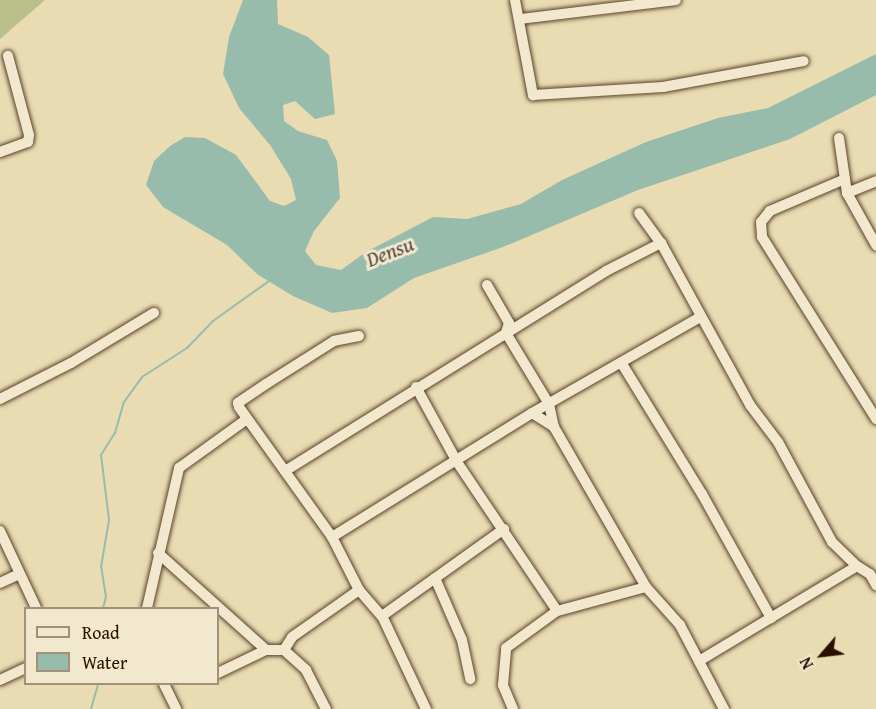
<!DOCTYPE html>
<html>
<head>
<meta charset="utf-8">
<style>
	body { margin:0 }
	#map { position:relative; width:876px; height:709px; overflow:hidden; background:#e9dcb2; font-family:"Gentium Book Plus",serif }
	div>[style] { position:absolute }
	.green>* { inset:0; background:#bbbf89 }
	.water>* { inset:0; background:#97bcab }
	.stream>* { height:2px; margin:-1px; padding:0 1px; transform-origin:1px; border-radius:1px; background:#97bcab }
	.roads { filter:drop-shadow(0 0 2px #59422c) drop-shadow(0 0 2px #59422c) }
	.minor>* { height:10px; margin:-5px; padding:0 5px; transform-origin:5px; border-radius:5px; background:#f1e8cd }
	span { translate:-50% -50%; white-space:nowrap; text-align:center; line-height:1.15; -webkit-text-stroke:6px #f1e8cd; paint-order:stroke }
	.water-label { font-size:21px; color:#504c3c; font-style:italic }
	.legend { position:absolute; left:24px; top:607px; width:195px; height:78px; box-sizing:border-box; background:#f1e8cd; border:2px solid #a1917b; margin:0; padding:8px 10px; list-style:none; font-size:18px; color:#290f00 }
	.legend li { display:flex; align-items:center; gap:12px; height:30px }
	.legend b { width:30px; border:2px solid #a1917b }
	.north { position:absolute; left:792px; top:625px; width:60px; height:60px; -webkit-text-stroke:4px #f1e8cd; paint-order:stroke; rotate:242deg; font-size:16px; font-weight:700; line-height:24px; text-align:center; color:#290f00 }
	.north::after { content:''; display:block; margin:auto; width:21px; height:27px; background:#290f00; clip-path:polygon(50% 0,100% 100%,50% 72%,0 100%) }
</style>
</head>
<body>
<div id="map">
	<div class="green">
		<div style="clip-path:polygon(0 0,45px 0,0 39px)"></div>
	</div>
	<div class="water">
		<div style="clip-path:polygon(243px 0,277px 0,278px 24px,308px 37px,329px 55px,335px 114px,315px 119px,295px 101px,283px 105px,284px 121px,298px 131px,327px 140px,337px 161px,340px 198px,314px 231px,305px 251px,316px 265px,341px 270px,366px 252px,433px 217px,467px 219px,521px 204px,562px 180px,646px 142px,718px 118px,768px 108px,876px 54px,876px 95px,790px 139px,638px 190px,503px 247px,414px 278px,367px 308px,332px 313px,293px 296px,257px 274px,227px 245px,163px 207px,146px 185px,154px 161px,170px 146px,185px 137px,205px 138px,236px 155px,270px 201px,284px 206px,296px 200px,291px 179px,270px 145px,239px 108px,223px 74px,229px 37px)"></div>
	</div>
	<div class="stream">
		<div style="left:103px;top:608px;width:11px;rotate:-75deg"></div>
		<div style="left:106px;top:597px;width:30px;rotate:-99deg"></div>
		<div style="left:101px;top:567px;width:48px;rotate:-80.3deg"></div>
		<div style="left:109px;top:520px;width:65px;rotate:-97deg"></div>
		<div style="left:101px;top:455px;width:26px;rotate:-58deg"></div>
		<div style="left:115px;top:433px;width:32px;rotate:-74deg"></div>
		<div style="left:124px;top:402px;width:31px;rotate:-54deg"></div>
		<div style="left:142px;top:377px;width:54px;rotate:-32.8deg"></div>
		<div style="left:187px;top:348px;width:37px;rotate:-46deg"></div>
		<div style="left:213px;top:321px;width:69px;rotate:-35.5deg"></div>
		<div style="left:91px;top:709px;width:26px;rotate:-74deg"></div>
	</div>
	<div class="roads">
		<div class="minor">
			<div style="left:515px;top:0;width:97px;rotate:79.3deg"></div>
			<div style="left:533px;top:95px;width:130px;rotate:-3.5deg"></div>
			<div style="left:663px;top:87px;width:143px;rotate:-10.4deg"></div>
			<div style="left:520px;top:19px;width:157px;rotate:-6.9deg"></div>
			<div style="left:839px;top:138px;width:56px;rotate:81.7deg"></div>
			<div style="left:847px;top:193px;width:31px;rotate:-22deg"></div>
			<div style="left:0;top:152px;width:30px;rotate:-20deg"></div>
			<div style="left:28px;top:142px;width:7px;rotate:-82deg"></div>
			<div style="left:29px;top:135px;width:82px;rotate:-104.9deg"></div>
			<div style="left:845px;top:179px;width:82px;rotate:156.9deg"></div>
			<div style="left:770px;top:211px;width:14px;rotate:129deg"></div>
			<div style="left:761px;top:222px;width:15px;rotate:86deg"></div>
			<div style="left:762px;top:237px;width:215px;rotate:57.9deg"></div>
			<div style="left:847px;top:193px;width:60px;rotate:60.9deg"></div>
			<div style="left:639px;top:213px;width:37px;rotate:54deg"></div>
			<div style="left:487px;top:285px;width:44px;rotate:59.9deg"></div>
			<div style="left:509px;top:323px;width:10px;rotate:107deg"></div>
			<div style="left:506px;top:333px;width:83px;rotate:58.8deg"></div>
			<div style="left:549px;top:404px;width:24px;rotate:78deg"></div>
			<div style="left:359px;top:336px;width:25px;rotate:169deg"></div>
			<div style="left:334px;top:341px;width:80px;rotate:147.7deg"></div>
			<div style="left:266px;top:384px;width:34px;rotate:146deg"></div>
			<div style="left:238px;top:403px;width:4px;rotate:76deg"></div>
			<div style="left:239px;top:407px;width:160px;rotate:54.4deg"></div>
			<div style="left:332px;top:537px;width:59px;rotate:63deg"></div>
			<div style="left:359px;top:590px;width:35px;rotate:49deg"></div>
			<div style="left:382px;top:616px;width:103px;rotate:64.7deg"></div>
			<div style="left:622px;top:364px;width:153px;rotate:58.4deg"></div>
			<div style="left:702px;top:494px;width:142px;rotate:60.9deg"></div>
			<div style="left:416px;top:387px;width:85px;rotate:61.3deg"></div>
			<div style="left:457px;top:462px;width:179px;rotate:56.1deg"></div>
			<div style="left:0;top:399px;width:80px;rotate:-26.9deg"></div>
			<div style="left:71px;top:363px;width:97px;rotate:-31.1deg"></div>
			<div style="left:532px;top:413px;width:26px;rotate:32deg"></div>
			<div style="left:554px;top:427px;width:185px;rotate:60.1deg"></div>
			<div style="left:646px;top:587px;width:51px;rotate:48.2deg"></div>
			<div style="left:680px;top:625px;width:95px;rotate:62.4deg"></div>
			<div style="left:285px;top:471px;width:378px;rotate:-31.9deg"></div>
			<div style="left:606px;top:271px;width:62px;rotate:-27deg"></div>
			<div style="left:661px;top:243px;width:185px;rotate:61.2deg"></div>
			<div style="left:750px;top:405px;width:46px;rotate:52.9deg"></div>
			<div style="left:778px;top:442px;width:114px;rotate:61.6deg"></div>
			<div style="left:832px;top:542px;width:35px;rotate:44deg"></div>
			<div style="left:0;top:531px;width:85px;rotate:64.9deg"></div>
			<div style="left:332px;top:537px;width:235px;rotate:-31.8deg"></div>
			<div style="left:532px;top:413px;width:193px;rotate:-29.7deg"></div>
			<div style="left:158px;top:553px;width:145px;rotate:41.9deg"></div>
			<div style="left:435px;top:578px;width:68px;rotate:66.5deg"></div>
			<div style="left:462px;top:640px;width:40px;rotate:78deg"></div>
			<div style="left:0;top:583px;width:21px;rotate:-25deg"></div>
			<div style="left:147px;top:608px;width:144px;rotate:-77.1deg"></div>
			<div style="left:179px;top:468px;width:84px;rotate:-35.8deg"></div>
			<div style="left:382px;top:616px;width:150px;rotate:-35.5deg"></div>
			<div style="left:284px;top:650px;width:15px;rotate:-58deg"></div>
			<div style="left:292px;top:637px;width:82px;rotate:-35deg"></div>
			<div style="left:699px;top:661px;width:184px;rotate:-31deg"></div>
			<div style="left:857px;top:566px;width:15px;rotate:32deg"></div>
			<div style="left:870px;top:574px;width:13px;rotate:61deg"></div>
			<div style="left:218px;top:673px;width:53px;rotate:-25.6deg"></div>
			<div style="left:266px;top:650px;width:18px"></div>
			<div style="left:284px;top:650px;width:30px;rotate:42deg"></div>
			<div style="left:306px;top:670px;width:44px;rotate:62.9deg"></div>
			<div style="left:0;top:680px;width:29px;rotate:-25deg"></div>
			<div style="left:164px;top:684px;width:28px;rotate:64deg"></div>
			<div style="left:513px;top:709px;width:26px;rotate:-113deg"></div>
			<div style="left:503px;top:685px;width:37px;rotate:-85deg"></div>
			<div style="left:506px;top:648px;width:63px;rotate:-36deg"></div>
			<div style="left:557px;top:611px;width:92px;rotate:-15.1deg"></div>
		</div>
	</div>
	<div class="water-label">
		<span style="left:390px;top:252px;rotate:-21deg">Densu</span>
	</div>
	<ul class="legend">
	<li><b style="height:8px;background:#f1e8cd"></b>Road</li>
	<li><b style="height:16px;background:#97bcab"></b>Water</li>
	</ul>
	<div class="north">N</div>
</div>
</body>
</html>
